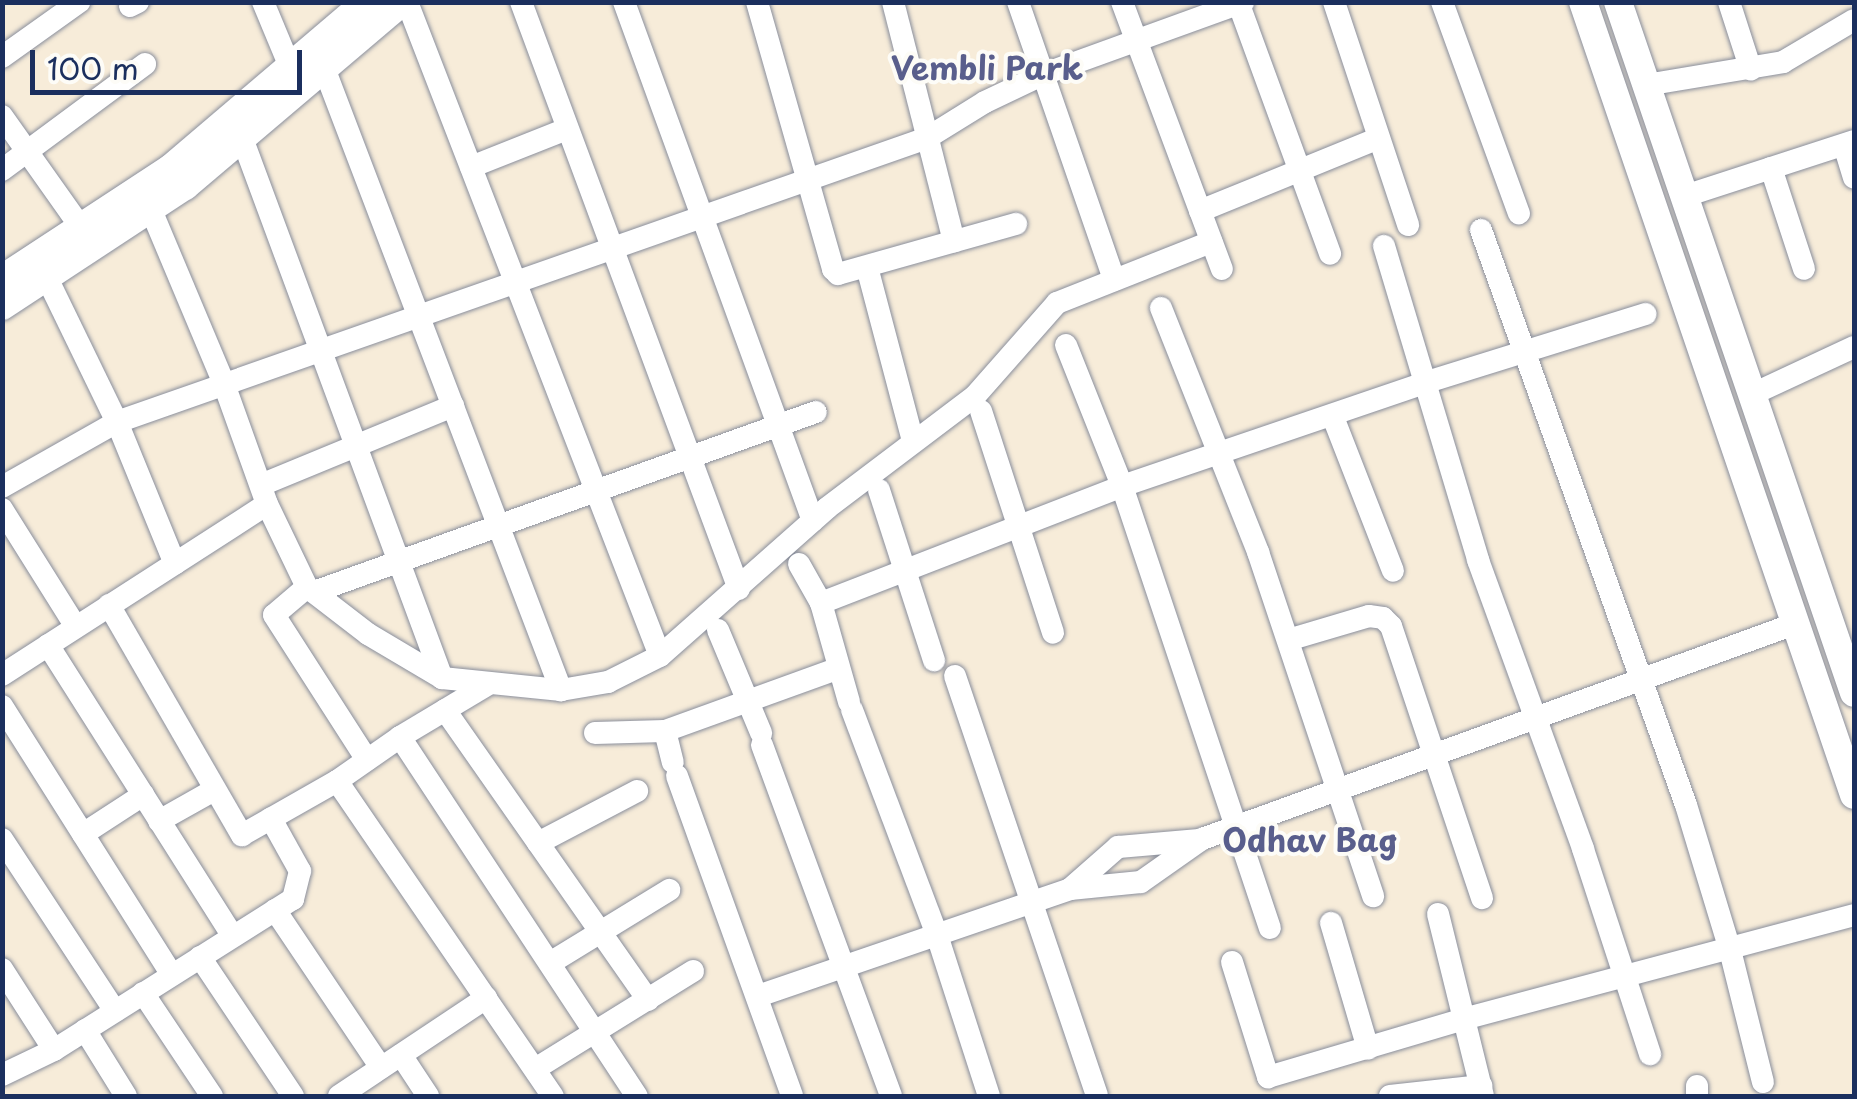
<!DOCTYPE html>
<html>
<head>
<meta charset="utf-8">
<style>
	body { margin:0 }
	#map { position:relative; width:1857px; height:1099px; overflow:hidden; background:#f7ecd9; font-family:"Playpen Sans",sans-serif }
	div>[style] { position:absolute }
	.roads { filter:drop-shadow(0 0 2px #898e9c) drop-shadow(0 0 2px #898e9c) }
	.minor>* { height:22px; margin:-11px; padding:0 11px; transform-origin:11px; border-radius:11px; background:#fff }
	.major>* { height:28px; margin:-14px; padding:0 14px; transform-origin:14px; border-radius:14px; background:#fff }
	span { translate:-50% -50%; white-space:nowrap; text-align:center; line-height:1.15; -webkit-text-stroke:8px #fdfcf7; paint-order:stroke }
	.neighbourhood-label { font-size:32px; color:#595e8c; font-weight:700 }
	.frame { position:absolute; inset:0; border:5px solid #1b2f5e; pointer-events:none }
	.scale { position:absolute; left:30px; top:50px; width:272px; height:45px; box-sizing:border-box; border:5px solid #1b2f5e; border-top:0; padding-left:12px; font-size:30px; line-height:35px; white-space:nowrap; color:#1b2f5e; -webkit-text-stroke:8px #fdfcf7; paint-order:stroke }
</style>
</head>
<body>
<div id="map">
	<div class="roads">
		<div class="minor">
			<div style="left:263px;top:2px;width:70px;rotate:67.4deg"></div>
			<div style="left:407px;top:2px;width:701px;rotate:68.85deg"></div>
			<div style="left:521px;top:2px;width:626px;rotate:69.63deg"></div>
			<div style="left:624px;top:2px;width:552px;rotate:69.99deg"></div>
			<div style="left:757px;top:2px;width:278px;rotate:74.1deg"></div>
			<div style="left:833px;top:269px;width:7px;rotate:45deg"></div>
			<div style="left:838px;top:274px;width:185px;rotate:-15.7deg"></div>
			<div style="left:893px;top:2px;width:247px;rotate:75.7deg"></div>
			<div style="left:1018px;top:2px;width:294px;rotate:70.9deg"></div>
			<div style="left:1122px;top:2px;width:285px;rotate:69.5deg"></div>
			<div style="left:1238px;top:2px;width:268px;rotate:69.9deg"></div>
			<div style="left:1334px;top:2px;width:235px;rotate:71.6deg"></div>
			<div style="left:1442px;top:2px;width:225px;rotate:70deg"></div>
			<div style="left:1729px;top:2px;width:71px;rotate:72.1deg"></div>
			<div style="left:130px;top:6px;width:9px;rotate:-27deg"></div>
			<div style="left:2px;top:57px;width:95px;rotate:-35.5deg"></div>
			<div style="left:324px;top:68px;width:666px;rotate:69.14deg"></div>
			<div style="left:1646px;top:85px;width:139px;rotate:-9.5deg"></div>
			<div style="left:1783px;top:62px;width:82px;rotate:-30.6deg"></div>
			<div style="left:2px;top:116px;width:135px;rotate:54.7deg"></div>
			<div style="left:242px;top:138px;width:576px;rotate:69.68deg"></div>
			<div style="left:1844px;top:145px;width:34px;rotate:73deg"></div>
			<div style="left:471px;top:167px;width:103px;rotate:-21.6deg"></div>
			<div style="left:1771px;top:168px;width:106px;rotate:71.9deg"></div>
			<div style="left:2px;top:170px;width:178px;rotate:-36.5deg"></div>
			<div style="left:1685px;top:196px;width:178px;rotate:-18deg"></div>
			<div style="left:151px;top:210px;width:189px;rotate:67.2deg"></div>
			<div style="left:224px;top:384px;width:127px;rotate:70.3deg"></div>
			<div style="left:267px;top:504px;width:92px;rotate:64.3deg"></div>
			<div style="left:307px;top:587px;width:77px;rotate:37.6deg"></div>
			<div style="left:368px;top:634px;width:86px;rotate:30.7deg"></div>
			<div style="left:442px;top:678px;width:120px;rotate:5.8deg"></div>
			<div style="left:561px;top:690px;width:48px;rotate:-9.7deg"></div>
			<div style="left:608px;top:682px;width:58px;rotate:-26.6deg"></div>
			<div style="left:660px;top:656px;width:223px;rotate:-41.5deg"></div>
			<div style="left:827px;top:508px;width:186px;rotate:-37.1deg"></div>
			<div style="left:975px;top:396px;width:124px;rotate:-48.6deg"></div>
			<div style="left:1057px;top:303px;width:166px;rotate:-21.6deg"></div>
			<div style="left:1200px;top:211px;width:193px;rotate:-22.2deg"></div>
			<div style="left:1481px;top:230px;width:610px;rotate:70.38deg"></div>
			<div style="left:1686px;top:805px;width:152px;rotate:73.1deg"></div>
			<div style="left:1730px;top:950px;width:136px;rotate:76deg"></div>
			<div style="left:1384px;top:246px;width:328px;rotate:73.3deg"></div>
			<div style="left:1478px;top:560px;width:307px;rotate:70deg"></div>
			<div style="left:1583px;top:849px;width:216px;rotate:71.9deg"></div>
			<div style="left:867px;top:267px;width:180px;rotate:75.2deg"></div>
			<div style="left:47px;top:278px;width:160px;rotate:64.1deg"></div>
			<div style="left:117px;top:422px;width:153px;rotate:67.8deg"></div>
			<div style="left:1161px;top:308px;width:263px;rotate:68.3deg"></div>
			<div style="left:1258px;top:552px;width:363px;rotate:71.5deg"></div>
			<div style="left:1066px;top:345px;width:152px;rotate:68.3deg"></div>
			<div style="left:1122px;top:486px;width:466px;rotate:71.5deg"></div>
			<div style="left:1753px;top:394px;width:111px;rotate:-25deg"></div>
			<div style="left:981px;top:411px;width:233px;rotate:72deg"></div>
			<div style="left:1333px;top:417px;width:165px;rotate:68.7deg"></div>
			<div style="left:261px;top:485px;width:208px;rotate:-22.4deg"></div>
			<div style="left:2px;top:487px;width:132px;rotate:-29.5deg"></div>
			<div style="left:117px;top:422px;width:858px;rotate:-19.32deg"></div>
			<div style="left:927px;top:138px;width:68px;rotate:-31.8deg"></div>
			<div style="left:985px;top:102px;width:65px;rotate:-25.4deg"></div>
			<div style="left:1044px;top:74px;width:212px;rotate:-19.9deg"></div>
			<div style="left:879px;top:490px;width:179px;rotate:72.1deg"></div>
			<div style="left:2px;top:509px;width:139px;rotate:57.9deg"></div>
			<div style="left:799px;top:564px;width:45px;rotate:60.6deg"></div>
			<div style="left:821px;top:603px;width:103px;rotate:74.2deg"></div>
			<div style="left:307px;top:587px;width:43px;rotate:139.7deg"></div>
			<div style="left:274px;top:615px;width:172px;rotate:57.3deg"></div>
			<div style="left:314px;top:592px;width:533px;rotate:-19.73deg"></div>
			<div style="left:821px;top:603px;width:323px;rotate:-21.2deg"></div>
			<div style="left:1122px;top:486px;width:319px;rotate:-18.8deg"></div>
			<div style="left:1424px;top:383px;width:232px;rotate:-17.3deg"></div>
			<div style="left:109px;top:605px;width:266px;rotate:60deg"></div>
			<div style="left:242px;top:835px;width:109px;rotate:-29.6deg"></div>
			<div style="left:337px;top:781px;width:77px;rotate:-34.9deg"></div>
			<div style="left:400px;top:737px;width:101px;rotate:-30.9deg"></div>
			<div style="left:718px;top:630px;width:112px;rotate:67.3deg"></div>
			<div style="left:1288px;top:640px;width:84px;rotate:-16.5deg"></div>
			<div style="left:1369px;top:616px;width:14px;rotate:8deg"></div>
			<div style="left:1383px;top:618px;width:11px;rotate:45deg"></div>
			<div style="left:1391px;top:626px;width:287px;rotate:71.5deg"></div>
			<div style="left:48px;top:645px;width:345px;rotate:57.6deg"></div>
			<div style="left:2px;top:675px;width:315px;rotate:-32.8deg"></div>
			<div style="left:955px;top:676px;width:443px;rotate:71.3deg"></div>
			<div style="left:2px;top:706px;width:318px;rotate:57.7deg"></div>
			<div style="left:445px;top:710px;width:354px;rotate:55deg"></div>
			<div style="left:852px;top:710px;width:241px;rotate:69.3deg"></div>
			<div style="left:937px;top:935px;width:169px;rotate:72.1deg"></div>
			<div style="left:665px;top:731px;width:32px;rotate:76deg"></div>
			<div style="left:595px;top:733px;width:70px;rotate:-1.6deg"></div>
			<div style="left:665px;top:731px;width:182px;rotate:-19.9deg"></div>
			<div style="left:400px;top:737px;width:430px;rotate:56.6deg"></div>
			<div style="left:762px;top:745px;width:374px;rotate:69.8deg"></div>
			<div style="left:677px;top:776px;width:340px;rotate:70.2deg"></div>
			<div style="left:337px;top:781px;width:382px;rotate:55.6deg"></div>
			<div style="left:159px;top:821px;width:63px;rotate:-29.4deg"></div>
			<div style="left:83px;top:834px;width:72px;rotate:-33deg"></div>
			<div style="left:2px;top:839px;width:206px;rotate:56.7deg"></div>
			<div style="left:538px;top:843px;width:112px;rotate:-27.7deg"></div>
			<div style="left:1070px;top:889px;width:64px;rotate:-41.2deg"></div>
			<div style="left:1118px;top:847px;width:82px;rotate:-4.9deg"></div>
			<div style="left:275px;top:910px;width:190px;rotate:56.1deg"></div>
			<div style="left:1438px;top:914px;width:187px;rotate:76.1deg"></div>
			<div style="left:1331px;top:923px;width:131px;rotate:73.6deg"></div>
			<div style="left:200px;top:957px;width:167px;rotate:56.2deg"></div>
			<div style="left:1232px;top:962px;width:121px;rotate:72.6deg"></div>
			<div style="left:1268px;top:1077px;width:208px;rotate:-16.5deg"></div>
			<div style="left:1467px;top:1018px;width:400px;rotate:-14.9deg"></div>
			<div style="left:550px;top:963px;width:140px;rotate:-31.5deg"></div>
			<div style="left:2px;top:969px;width:96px;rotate:57.3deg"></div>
			<div style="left:143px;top:993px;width:124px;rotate:56.2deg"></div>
			<div style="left:758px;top:996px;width:330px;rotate:-18.9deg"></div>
			<div style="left:1070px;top:889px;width:71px;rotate:-5.6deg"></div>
			<div style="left:1141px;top:882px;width:75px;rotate:-35.2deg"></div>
			<div style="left:1202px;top:839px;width:633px;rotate:-19.95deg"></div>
			<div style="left:85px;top:1030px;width:78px;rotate:58.2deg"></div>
			<div style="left:401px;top:1055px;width:49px;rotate:56.6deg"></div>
			<div style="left:535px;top:1069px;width:186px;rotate:-31.8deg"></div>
			<div style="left:2px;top:1075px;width:58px;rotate:-25.7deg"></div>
			<div style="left:54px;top:1050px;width:283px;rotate:-32.3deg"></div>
			<div style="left:293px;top:899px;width:29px;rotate:-76deg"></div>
			<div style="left:300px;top:871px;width:60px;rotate:-119.1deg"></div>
			<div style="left:1697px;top:1086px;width:10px;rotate:90deg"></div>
			<div style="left:339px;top:1096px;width:177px;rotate:-33.7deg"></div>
			<div style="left:1390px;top:1096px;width:92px;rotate:-6.3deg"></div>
		</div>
		<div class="major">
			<div style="left:1583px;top:2px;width:838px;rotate:71.13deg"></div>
			<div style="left:1618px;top:2px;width:730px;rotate:71.14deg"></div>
			<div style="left:2px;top:279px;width:202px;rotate:-33.3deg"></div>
			<div style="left:171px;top:168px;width:256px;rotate:-40.4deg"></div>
			<div style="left:2px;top:306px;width:219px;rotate:-33.3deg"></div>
			<div style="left:185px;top:186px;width:285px;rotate:-40.3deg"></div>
		</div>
	</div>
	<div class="neighbourhood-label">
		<span style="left:987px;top:67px">Vembli Park</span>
		<span style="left:1310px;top:839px">Odhav Bag</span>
	</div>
	<div class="frame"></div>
	<div class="scale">100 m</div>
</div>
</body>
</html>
